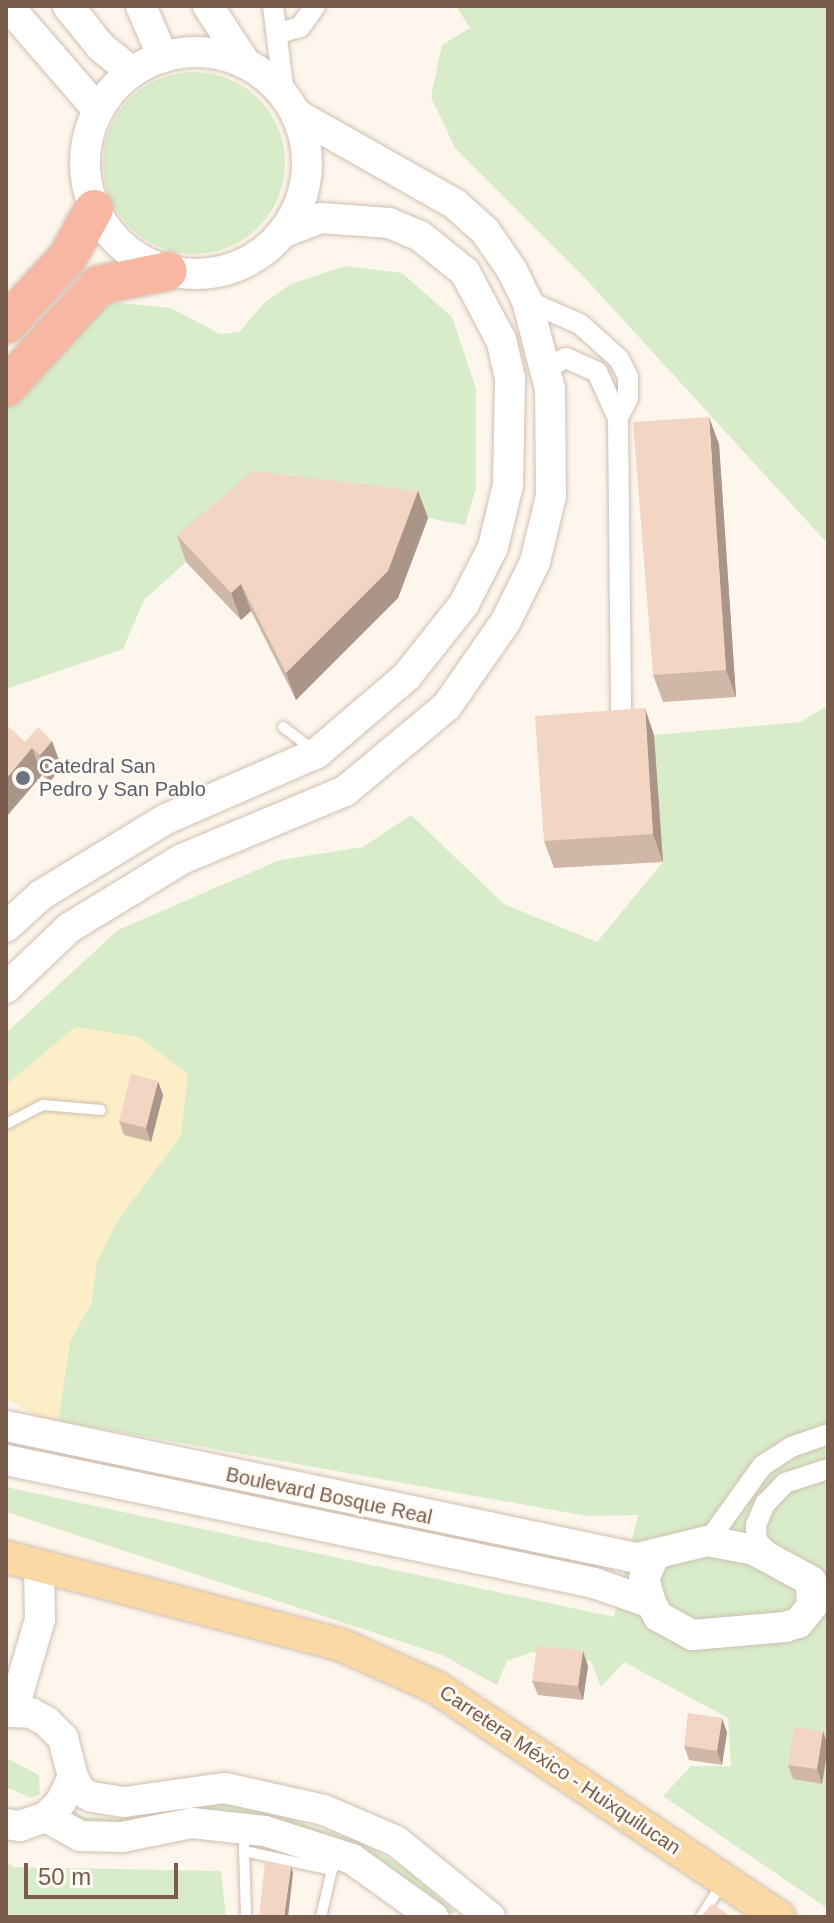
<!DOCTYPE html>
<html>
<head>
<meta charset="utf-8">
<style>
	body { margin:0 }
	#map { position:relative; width:834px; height:1923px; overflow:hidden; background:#fdf6ec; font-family:Arial,sans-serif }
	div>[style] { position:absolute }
	.green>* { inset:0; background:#d8ecc9 }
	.round { border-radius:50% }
	.sand>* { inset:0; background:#fcefc7 }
	.roads { filter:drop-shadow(0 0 2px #d1beb0) drop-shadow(0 0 2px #d1beb0) }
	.lane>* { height:10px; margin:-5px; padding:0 5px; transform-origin:5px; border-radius:5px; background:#fff }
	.street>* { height:20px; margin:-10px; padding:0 10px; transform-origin:10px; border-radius:10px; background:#fff }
	.secondary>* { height:30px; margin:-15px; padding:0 15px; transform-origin:15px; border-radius:15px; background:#fff }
	.secondary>.ring { margin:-15px; padding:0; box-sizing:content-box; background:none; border:30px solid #fff; border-radius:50% }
	.primary>* { height:32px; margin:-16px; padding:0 16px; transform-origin:16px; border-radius:16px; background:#fbd9a5 }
	.highway>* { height:38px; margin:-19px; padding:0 19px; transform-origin:19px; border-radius:19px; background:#f7b7a3 }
	.wall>* { inset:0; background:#d1b7a8 }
	.shaded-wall>* { inset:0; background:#aa9588 }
	.building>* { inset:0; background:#f3d5c3 }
	.dots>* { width:22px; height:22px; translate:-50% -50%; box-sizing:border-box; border:4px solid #fffaf3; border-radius:50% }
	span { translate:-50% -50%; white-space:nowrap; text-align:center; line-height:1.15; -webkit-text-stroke:6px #fffaf3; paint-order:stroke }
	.worship-label { font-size:20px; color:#5b616d }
	.left { translate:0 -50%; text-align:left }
	.street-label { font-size:20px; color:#7a5c4d }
	.frame { position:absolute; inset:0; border:8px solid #7a5c4d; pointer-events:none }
	.scale { position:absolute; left:24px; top:1863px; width:154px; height:36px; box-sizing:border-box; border:4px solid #7a5c4d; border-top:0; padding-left:10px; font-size:24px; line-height:28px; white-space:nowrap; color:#7a5c4d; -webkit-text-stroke:6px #fffaf3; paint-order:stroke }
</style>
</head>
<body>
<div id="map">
	<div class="green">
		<div style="clip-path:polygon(456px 6px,828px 6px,828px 544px,584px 277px,455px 148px,431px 97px,442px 45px,470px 28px)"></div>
		<div class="round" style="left:103px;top:72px;width:182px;height:182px"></div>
		<div style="clip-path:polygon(345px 266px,402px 273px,452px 317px,476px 389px,476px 488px,465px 525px,428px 518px,186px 562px,144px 600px,123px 649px,6px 689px,6px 395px,55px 340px,111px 302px,171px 308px,220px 334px,239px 332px,264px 303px,291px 284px)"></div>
		<div style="clip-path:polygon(828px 705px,828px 1909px,663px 1796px,691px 1766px,731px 1766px,728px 1718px,624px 1662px,601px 1687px,591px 1661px,532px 1652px,507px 1661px,497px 1685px,442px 1655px,6px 1512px,6px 1487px,614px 1617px,638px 1515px,587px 1516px,58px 1421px,70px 1341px,91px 1303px,97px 1261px,118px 1220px,181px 1135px,76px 1027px,6px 1085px,6px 1033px,118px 930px,280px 860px,363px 847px,411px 815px,504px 904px,597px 942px,663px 862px,654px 735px,801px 722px)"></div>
		<div style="clip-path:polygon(6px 1758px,39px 1775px,40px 1794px,31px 1798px,6px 1787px)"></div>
		<div style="clip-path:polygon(221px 1804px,272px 1813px,363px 1843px,406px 1869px,456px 1913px,450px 1914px,360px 1850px,84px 1826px,64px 1816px,69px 1808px,85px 1817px,121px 1819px)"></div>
		<div style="clip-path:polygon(6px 1861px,13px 1867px,221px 1871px,226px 1917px,6px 1917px)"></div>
	</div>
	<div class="sand">
		<div style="clip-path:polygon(75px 1027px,139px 1037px,188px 1074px,181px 1135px,118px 1220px,97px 1261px,91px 1303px,70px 1341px,58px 1421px,48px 1422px,6px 1399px,6px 1085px)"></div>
	</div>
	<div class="roads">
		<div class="lane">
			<div style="left:283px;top:727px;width:36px;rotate:37deg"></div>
			<div style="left:6px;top:1124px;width:42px;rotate:-27.2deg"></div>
			<div style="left:43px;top:1105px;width:58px;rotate:4.9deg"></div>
			<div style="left:244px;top:1845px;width:72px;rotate:88.4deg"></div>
			<div style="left:244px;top:1851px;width:90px;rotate:12.2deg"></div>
			<div style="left:321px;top:1917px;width:53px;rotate:-77deg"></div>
			<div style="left:701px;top:1917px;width:38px;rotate:-58deg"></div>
		</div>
		<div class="street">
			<div style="left:273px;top:6px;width:89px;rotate:82.9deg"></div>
			<div style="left:280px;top:33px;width:21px;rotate:-17deg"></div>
			<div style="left:300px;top:27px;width:26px;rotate:-54deg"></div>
			<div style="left:527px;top:301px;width:58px;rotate:23.5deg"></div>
			<div style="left:580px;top:324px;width:52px;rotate:41.9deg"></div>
			<div style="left:619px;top:359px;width:20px;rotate:63deg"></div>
			<div style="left:628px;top:377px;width:21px;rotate:90deg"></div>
			<div style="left:628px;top:398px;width:22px;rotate:117deg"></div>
			<div style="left:546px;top:368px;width:22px;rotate:-27deg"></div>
			<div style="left:566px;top:358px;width:34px;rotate:24deg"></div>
			<div style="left:597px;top:372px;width:51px;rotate:65.5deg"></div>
			<div style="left:618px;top:418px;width:306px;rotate:89.4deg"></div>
			<div style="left:708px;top:1541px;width:92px;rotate:-54.2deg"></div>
			<div style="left:762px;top:1466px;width:35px;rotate:-33deg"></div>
			<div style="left:791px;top:1447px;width:39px;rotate:-19deg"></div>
			<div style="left:772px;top:1556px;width:21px;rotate:-135deg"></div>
			<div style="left:757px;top:1541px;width:16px;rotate:-94deg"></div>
			<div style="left:756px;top:1525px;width:23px;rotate:-67deg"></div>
			<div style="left:765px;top:1504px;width:29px;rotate:-46deg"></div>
			<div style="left:785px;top:1483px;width:45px;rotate:-18deg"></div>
		</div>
		<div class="secondary">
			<div style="left:8px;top:6px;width:138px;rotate:49.1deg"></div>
			<div style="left:68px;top:6px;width:53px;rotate:51.2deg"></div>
			<div style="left:101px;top:47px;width:40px;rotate:39deg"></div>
			<div style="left:141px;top:6px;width:56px;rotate:66.7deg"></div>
			<div style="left:208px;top:6px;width:69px;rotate:56.8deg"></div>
			<div class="ring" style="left:85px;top:52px;width:192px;height:192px"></div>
			<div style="left:6px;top:927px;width:47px;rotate:-42.4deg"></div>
			<div style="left:41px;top:895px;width:146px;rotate:-31.3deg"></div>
			<div style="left:166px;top:819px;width:165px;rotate:-23.6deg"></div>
			<div style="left:317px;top:753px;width:118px;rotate:-40.5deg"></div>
			<div style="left:407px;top:676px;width:92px;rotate:-51.6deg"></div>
			<div style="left:464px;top:604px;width:64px;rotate:-63deg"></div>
			<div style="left:493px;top:547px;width:64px;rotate:-76.4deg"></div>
			<div style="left:508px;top:485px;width:107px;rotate:-88.9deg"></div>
			<div style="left:510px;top:378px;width:39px;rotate:-103deg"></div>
			<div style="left:501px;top:340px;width:77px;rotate:-117.9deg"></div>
			<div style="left:465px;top:272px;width:58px;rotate:-141.3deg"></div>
			<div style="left:420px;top:236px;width:34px;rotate:-157deg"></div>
			<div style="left:389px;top:223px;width:68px;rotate:-175.8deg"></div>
			<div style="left:321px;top:218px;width:40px;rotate:159deg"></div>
			<div style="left:6px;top:988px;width:87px;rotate:-43.6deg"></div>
			<div style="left:69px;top:928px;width:132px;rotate:-31.4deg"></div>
			<div style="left:182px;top:859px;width:177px;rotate:-22.6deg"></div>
			<div style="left:345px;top:791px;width:133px;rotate:-39.8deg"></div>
			<div style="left:447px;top:706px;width:103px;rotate:-55.2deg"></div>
			<div style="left:506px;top:621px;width:66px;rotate:-63.8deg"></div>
			<div style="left:535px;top:562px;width:68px;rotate:-76.4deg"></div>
			<div style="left:551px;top:496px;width:107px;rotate:-90.5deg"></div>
			<div style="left:550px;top:389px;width:91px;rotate:-104.6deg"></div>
			<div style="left:527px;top:301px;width:34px;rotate:-116deg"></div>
			<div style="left:512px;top:270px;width:47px;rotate:-124.7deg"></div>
			<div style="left:485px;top:231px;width:40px;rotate:-138deg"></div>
			<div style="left:455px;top:204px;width:183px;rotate:-150.5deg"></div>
			<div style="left:6px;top:1426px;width:645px;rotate:11.82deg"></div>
			<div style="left:637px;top:1558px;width:73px;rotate:-13.5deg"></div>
			<div style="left:708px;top:1541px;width:47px;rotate:11.1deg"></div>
			<div style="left:754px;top:1550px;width:65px;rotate:28.5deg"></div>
			<div style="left:811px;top:1581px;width:25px;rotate:88deg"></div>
			<div style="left:812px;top:1606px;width:22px;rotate:129deg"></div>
			<div style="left:798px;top:1623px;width:14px;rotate:163deg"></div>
			<div style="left:785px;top:1627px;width:93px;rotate:175.1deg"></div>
			<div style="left:692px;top:1635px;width:39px;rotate:-151deg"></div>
			<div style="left:658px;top:1616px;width:15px;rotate:-118deg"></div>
			<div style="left:651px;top:1603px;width:25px;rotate:-106deg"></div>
			<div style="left:644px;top:1579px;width:24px;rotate:-66deg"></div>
			<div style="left:6px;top:1460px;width:601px;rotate:11.81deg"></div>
			<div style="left:594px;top:1583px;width:60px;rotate:19.3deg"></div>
			<div style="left:13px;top:1711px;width:96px;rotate:-73.6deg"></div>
			<div style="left:40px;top:1619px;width:53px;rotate:-91.1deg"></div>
			<div style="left:6px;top:1712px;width:25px;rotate:2deg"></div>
			<div style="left:31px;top:1713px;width:18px;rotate:29deg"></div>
			<div style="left:47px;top:1722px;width:23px;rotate:45deg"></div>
			<div style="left:63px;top:1738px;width:40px;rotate:75.6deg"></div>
			<div style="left:73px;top:1777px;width:28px;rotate:116deg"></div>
			<div style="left:61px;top:1802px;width:21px;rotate:135deg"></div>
			<div style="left:46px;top:1817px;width:28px;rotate:161deg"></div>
			<div style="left:20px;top:1826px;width:14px;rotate:-172deg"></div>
			<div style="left:73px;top:1777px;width:16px;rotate:63deg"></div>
			<div style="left:80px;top:1791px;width:13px;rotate:27deg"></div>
			<div style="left:92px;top:1797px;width:32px;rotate:9deg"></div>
			<div style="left:124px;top:1802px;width:102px;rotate:-7.9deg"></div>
			<div style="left:225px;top:1788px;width:101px;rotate:12.5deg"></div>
			<div style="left:324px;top:1810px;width:78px;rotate:23.3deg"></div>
			<div style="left:396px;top:1841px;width:121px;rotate:39deg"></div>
			<div style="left:46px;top:1817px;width:39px;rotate:29deg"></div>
			<div style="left:80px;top:1836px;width:42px;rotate:1.4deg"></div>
			<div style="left:122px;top:1837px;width:71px;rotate:-11.3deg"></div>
			<div style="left:192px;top:1823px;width:73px;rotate:6.3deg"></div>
			<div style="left:265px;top:1831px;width:91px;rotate:17.8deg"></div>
			<div style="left:352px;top:1859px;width:100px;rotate:35.6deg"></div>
		</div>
		<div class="primary">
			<div style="left:6px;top:1557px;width:346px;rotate:14.7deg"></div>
			<div style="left:341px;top:1645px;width:105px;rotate:24.1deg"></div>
			<div style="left:437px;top:1688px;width:412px;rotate:33.8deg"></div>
		</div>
		<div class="highway">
			<div style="left:6px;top:324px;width:90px;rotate:-47.3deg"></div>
			<div style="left:67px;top:258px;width:56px;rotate:-61.1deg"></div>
			<div style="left:6px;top:387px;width:138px;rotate:-47.6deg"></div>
			<div style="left:99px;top:285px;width:70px;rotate:-11.5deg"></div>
		</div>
	</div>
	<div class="wall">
		<div style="clip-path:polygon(719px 444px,736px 697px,663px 702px,653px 675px)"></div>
		<div style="clip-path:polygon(418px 491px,428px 518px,398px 598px,296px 700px,251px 611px,241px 620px,186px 562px,177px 535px)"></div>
		<div style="clip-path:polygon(6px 725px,25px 742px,62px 768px,49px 782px,42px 775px,6px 817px)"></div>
		<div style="clip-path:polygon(654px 735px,663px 862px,554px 868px,544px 841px)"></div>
		<div style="clip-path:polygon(163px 1095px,151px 1142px,124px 1135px,119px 1121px)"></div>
		<div style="clip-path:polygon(583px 1651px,588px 1666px,583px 1700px,538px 1695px,532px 1681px)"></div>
		<div style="clip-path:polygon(823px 1731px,828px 1746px,822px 1784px,793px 1779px,788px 1765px)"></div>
		<div style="clip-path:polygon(727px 1732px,722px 1765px,689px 1760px,684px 1746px)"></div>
	</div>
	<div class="shaded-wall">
		<div style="clip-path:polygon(709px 417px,719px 444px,736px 697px,726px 670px)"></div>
		<div style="clip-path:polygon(418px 491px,428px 518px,398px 598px,296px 700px,286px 673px)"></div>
		<div style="clip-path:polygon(241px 584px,251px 611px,241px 620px,231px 593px)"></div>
		<div style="clip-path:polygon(645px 708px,654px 735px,663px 862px,653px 834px)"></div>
		<div style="clip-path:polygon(52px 741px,62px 768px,49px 782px,40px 755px)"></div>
		<div style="clip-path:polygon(32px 748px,42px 775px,6px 817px,6px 779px)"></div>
		<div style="clip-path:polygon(158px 1081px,163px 1095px,151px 1142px,146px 1128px)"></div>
		<div style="clip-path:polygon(583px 1651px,588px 1666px,583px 1700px,578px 1686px)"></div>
		<div style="clip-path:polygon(722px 1718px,727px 1732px,722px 1765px,717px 1751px)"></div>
		<div style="clip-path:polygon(823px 1731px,828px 1746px,822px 1784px,817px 1769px)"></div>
		<div style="clip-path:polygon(291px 1866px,293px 1873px,288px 1917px,284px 1917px)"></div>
	</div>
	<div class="building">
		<div style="clip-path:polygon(709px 417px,726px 670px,653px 675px,633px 422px)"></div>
		<div style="clip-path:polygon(253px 471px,418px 491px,388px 571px,286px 673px,241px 584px,231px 593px,177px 535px)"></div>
		<div style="clip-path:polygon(645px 708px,653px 834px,544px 841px,535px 716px)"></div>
		<div style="clip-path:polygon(6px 725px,25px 742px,38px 727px,52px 741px,40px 755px,32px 748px,6px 779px)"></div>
		<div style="clip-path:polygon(131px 1074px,158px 1081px,146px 1128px,119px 1121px)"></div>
		<div style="clip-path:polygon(537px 1646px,583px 1651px,578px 1686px,532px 1681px)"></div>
		<div style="clip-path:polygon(688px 1713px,722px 1718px,717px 1751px,684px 1746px)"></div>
		<div style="clip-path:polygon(794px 1727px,823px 1731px,817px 1769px,788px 1765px)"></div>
		<div style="clip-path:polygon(265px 1862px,291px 1866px,284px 1917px,259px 1917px)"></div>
		<div style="clip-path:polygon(712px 1904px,732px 1917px,700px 1917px)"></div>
	</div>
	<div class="dots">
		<div style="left:23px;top:778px;background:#6b7280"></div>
	</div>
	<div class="worship-label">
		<span class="left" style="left:39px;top:778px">Catedral San<br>Pedro y San Pablo</span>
	</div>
	<div class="street-label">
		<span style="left:329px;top:1496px;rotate:12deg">Boulevard Bosque Real</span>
		<span style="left:560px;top:1770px;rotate:34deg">Carretera México - Huixquilucan</span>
	</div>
	<div class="frame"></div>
	<div class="scale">50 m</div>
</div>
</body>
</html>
